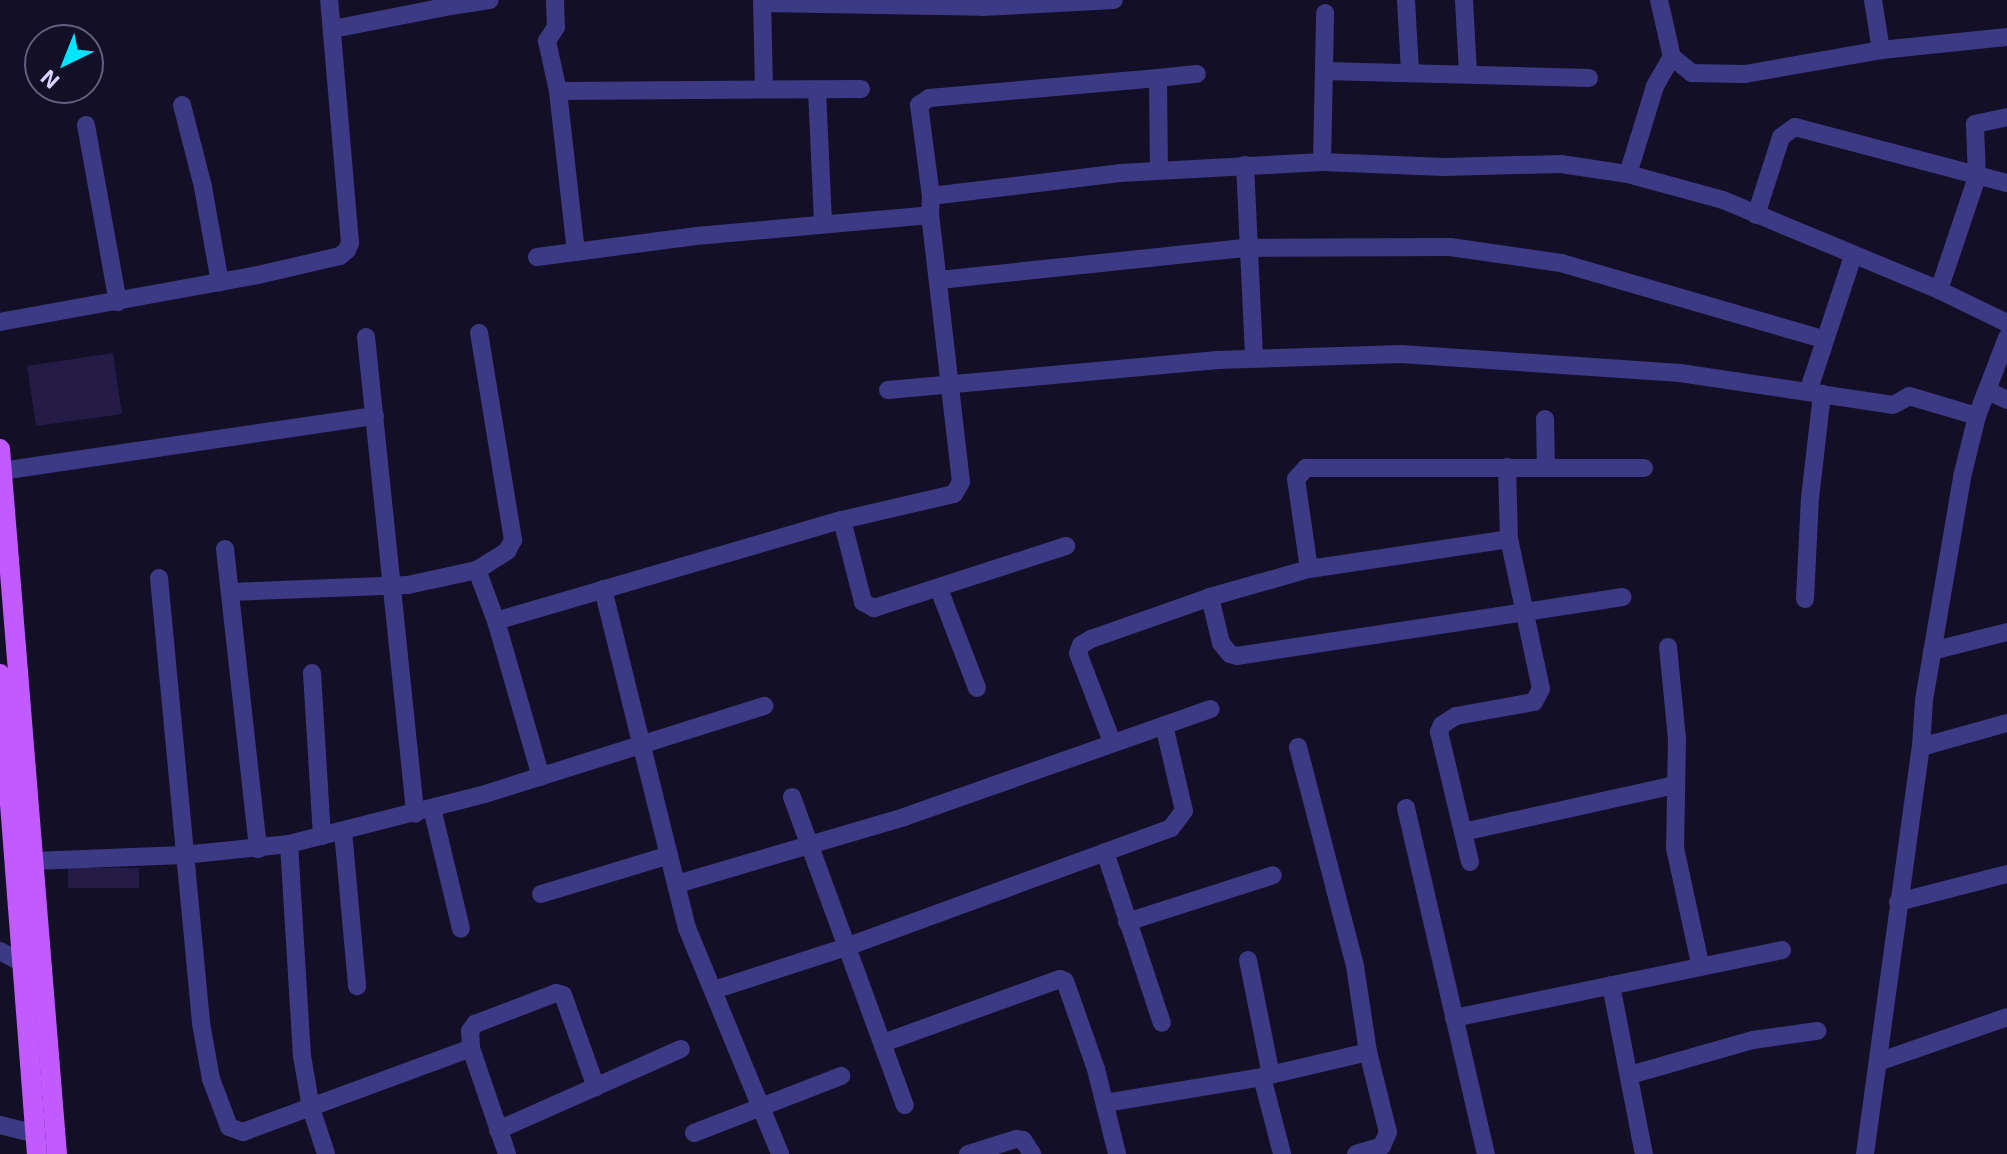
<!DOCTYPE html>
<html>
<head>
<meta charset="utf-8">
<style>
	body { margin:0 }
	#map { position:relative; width:2007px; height:1154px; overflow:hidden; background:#130f26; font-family:"Exo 2",sans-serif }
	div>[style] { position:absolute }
	.building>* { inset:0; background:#241b47 }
	.minor>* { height:18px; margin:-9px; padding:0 9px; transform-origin:9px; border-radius:9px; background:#3d3a85 }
	.major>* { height:20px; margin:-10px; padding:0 10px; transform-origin:10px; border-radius:10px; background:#c25bff }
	span { translate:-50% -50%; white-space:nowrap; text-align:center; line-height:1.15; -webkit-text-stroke:8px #130f26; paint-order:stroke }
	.north { position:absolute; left:24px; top:24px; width:80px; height:80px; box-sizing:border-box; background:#130f26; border:2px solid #625e7d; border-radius:50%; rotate:223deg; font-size:22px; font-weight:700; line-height:32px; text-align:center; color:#d9d4ff }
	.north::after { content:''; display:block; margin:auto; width:28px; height:36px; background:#00e5ff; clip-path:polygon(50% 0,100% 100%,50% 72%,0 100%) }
</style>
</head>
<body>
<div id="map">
	<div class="building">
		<div style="clip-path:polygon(113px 353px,122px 414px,36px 426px,27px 366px)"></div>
		<div style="clip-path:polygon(68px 868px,139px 868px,139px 888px,68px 888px)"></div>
	</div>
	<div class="minor">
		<div style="left:555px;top:0;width:27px;rotate:88deg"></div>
		<div style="left:556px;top:27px;width:17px;rotate:123deg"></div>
		<div style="left:547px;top:41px;width:51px;rotate:77.6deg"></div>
		<div style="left:762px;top:0;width:88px;rotate:88.7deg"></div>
		<div style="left:1406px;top:0;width:71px;rotate:86.8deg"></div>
		<div style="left:1464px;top:0;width:74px;rotate:86.9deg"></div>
		<div style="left:1659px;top:0;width:58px;rotate:77.2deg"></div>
		<div style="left:1672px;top:57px;width:26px;rotate:39deg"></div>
		<div style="left:1692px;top:73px;width:53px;rotate:1.1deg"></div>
		<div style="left:1745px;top:74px;width:138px;rotate:-10deg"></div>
		<div style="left:1881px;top:50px;width:127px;rotate:-5.9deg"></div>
		<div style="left:1873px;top:0;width:51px;rotate:80.9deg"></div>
		<div style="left:762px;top:3px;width:220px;rotate:1deg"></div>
		<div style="left:982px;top:7px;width:132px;rotate:-3deg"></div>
		<div style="left:450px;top:6px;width:40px;rotate:-8.5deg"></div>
		<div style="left:333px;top:29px;width:119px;rotate:-11.1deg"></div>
		<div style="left:450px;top:6px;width:6px;rotate:-99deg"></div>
		<div style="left:1324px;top:71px;width:265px;rotate:1.5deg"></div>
		<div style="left:1158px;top:78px;width:39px;rotate:-6deg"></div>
		<div style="left:817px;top:90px;width:134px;rotate:87.4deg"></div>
		<div style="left:182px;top:105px;width:85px;rotate:75.6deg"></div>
		<div style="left:203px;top:187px;width:97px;rotate:79.9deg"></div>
		<div style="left:86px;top:125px;width:180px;rotate:79.8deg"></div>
		<div style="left:1322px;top:162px;width:149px;rotate:-88.8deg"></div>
		<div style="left:1245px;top:165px;width:192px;rotate:87.3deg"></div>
		<div style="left:1628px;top:174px;width:92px;rotate:-72.9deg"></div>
		<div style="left:1655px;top:86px;width:34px;rotate:-60deg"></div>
		<div style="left:931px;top:196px;width:92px;rotate:-97.5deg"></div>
		<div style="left:919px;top:105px;width:12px;rotate:-35deg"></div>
		<div style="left:929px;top:98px;width:230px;rotate:-5deg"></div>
		<div style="left:1158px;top:78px;width:92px;rotate:89.4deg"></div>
		<div style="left:1756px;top:215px;width:82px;rotate:-72.2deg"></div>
		<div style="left:1781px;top:137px;width:17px;rotate:-36deg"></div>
		<div style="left:1795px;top:127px;width:219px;rotate:14.8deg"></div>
		<div style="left:576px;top:252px;width:162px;rotate:-96.4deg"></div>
		<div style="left:558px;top:91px;width:303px;rotate:-0.4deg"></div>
		<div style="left:537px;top:257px;width:160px;rotate:-7.5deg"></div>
		<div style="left:696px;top:236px;width:235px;rotate:-5.1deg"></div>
		<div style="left:930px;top:215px;width:19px;rotate:-87deg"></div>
		<div style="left:931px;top:196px;width:190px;rotate:-6.9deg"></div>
		<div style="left:1120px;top:173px;width:202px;rotate:-3.1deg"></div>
		<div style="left:1322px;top:162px;width:122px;rotate:2.3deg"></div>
		<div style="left:1444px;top:167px;width:117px;rotate:-1.5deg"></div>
		<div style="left:1561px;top:164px;width:68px;rotate:8.5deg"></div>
		<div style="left:1628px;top:174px;width:98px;rotate:15.3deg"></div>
		<div style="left:1723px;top:200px;width:234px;rotate:22.6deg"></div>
		<div style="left:1939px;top:290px;width:76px;rotate:25.9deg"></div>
		<div style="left:939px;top:280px;width:309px;rotate:-6deg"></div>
		<div style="left:1246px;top:248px;width:204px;rotate:-0.3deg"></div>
		<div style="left:1450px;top:247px;width:112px;rotate:8.2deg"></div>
		<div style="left:1561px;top:263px;width:273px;rotate:16.2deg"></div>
		<div style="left:1939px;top:290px;width:119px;rotate:-71.4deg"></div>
		<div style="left:1977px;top:177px;width:53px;rotate:-92.2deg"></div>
		<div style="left:1975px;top:124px;width:33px;rotate:-12deg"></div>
		<div style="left:0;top:322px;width:262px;rotate:-10.3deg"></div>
		<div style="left:258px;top:275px;width:84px;rotate:-13deg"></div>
		<div style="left:340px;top:256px;width:9px;rotate:-41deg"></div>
		<div style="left:347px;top:250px;width:8px;rotate:-67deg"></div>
		<div style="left:350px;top:243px;width:244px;rotate:-94.9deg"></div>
		<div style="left:366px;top:337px;width:479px;rotate:84.1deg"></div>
		<div style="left:888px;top:390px;width:331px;rotate:-5.2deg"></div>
		<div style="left:1218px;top:360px;width:183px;rotate:-1.9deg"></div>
		<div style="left:1401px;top:354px;width:280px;rotate:3.9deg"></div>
		<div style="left:1680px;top:373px;width:215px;rotate:8.5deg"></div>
		<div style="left:1893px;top:405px;width:18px;rotate:-29deg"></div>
		<div style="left:1909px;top:396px;width:71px;rotate:16.4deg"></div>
		<div style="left:1988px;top:391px;width:21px;rotate:25deg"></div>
		<div style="left:1808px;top:392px;width:143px;rotate:-71.7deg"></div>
		<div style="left:1545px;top:419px;width:49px;rotate:88.8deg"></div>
		<div style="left:1px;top:471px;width:378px;rotate:-8.4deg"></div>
		<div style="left:842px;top:520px;width:85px;rotate:75.6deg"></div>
		<div style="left:863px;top:602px;width:13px;rotate:29deg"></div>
		<div style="left:874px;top:608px;width:202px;rotate:-17.9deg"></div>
		<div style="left:225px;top:549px;width:302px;rotate:83.7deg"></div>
		<div style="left:1309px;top:569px;width:91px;rotate:-98.2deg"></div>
		<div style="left:1296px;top:479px;width:15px;rotate:-48deg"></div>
		<div style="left:1306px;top:468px;width:338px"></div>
		<div style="left:477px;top:570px;width:54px;rotate:69.6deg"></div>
		<div style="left:496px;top:621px;width:162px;rotate:73.9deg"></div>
		<div style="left:159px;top:578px;width:447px;rotate:84.6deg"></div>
		<div style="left:201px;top:1023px;width:57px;rotate:79.9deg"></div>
		<div style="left:211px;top:1079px;width:51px;rotate:69.4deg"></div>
		<div style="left:229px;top:1127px;width:15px;rotate:20deg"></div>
		<div style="left:243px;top:1132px;width:243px;rotate:-20.2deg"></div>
		<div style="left:603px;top:589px;width:349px;rotate:76.1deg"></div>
		<div style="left:687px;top:928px;width:244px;rotate:67.6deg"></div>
		<div style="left:939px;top:589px;width:106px;rotate:69deg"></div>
		<div style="left:231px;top:592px;width:177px;rotate:-2.3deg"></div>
		<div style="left:408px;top:585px;width:71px;rotate:-12.3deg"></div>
		<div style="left:477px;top:570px;width:36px;rotate:-32deg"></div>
		<div style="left:507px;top:551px;width:13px;rotate:-61deg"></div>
		<div style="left:513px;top:540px;width:210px;rotate:-99.3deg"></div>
		<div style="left:1210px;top:597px;width:47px;rotate:76.6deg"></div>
		<div style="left:1221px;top:643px;width:14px;rotate:51deg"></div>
		<div style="left:1230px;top:654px;width:7px;rotate:16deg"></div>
		<div style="left:1237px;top:656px;width:390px;rotate:-8.7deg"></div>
		<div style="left:1805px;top:599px;width:101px;rotate:-87.2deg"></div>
		<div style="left:1810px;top:498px;width:105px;rotate:-83.4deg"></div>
		<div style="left:496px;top:621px;width:360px;rotate:-16.3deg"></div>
		<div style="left:842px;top:520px;width:115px;rotate:-13.1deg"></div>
		<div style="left:954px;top:494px;width:14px;rotate:-60deg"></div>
		<div style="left:961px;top:482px;width:269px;rotate:-96.6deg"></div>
		<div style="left:1668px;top:647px;width:91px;rotate:84.4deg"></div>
		<div style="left:1677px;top:738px;width:110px;rotate:91deg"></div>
		<div style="left:1675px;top:848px;width:119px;rotate:77.8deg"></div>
		<div style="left:1932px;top:651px;width:77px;rotate:-14.2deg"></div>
		<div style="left:312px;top:673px;width:163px;rotate:86.5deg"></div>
		<div style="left:1112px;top:742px;width:95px;rotate:-110.9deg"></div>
		<div style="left:1078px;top:653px;width:9px;rotate:-69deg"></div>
		<div style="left:1081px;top:645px;width:12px;rotate:-31deg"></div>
		<div style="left:1091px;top:639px;width:126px;rotate:-19.4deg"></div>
		<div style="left:1210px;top:597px;width:103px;rotate:-15.8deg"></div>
		<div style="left:1309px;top:569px;width:202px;rotate:-8.5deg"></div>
		<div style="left:1298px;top:747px;width:226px;rotate:75.4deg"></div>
		<div style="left:1355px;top:966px;width:87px;rotate:81.4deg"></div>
		<div style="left:1368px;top:1052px;width:82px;rotate:76deg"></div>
		<div style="left:1388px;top:1132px;width:15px;rotate:113deg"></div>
		<div style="left:1382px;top:1146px;width:27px;rotate:163deg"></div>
		<div style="left:1921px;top:747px;width:47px;rotate:-86.3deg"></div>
		<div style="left:1924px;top:700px;width:226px;rotate:-80.3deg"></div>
		<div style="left:1962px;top:477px;width:63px;rotate:-76.2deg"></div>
		<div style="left:1977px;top:416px;width:84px;rotate:-69deg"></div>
		<div style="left:792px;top:797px;width:328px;rotate:69.9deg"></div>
		<div style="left:432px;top:808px;width:124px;rotate:76.5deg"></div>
		<div style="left:1406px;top:808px;width:355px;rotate:77deg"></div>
		<div style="left:343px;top:831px;width:156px;rotate:84.8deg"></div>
		<div style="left:1463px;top:832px;width:217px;rotate:-12.5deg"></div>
		<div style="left:289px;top:844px;width:212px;rotate:86.5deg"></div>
		<div style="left:302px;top:1056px;width:53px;rotate:80.2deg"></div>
		<div style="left:311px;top:1108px;width:48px;rotate:71.9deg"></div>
		<div style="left:1105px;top:852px;width:180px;rotate:71.6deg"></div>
		<div style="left:34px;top:861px;width:149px;rotate:-2.3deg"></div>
		<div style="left:183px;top:855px;width:107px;rotate:-5.9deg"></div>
		<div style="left:289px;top:844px;width:202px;rotate:-14.3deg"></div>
		<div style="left:485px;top:794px;width:293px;rotate:-17.5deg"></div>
		<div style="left:1470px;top:862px;width:134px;rotate:-103.4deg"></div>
		<div style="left:1439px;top:732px;width:8px;rotate:-67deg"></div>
		<div style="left:1442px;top:725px;width:17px;rotate:-33deg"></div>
		<div style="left:1456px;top:716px;width:79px;rotate:-10.2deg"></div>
		<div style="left:1534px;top:702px;width:15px;rotate:-62deg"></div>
		<div style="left:1541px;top:689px;width:153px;rotate:-102deg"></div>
		<div style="left:1509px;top:539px;width:72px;rotate:-91.6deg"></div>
		<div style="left:677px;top:884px;width:237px;rotate:-16.4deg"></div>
		<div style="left:904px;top:817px;width:325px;rotate:-19.4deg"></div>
		<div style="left:541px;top:894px;width:134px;rotate:-16.9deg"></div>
		<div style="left:1898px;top:902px;width:113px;rotate:-14.4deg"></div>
		<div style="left:1127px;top:922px;width:153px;rotate:-17.8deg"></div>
		<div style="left:0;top:951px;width:26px;rotate:28deg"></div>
		<div style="left:1248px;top:960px;width:117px;rotate:78.7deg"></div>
		<div style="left:1611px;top:985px;width:172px;rotate:79deg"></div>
		<div style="left:714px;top:990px;width:139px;rotate:-18deg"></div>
		<div style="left:846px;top:947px;width:346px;rotate:-20.1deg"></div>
		<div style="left:1171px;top:828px;width:21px;rotate:-53deg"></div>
		<div style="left:1184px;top:811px;width:88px;rotate:-103.1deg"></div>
		<div style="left:1454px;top:1018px;width:335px;rotate:-11.7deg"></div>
		<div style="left:883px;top:1043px;width:188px;rotate:-19.9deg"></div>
		<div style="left:1060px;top:979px;width:5px;rotate:22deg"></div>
		<div style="left:1065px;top:981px;width:93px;rotate:70.6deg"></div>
		<div style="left:1096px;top:1069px;width:88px;rotate:76.1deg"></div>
		<div style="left:1881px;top:1061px;width:133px;rotate:-19.2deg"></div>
		<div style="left:1630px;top:1075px;width:128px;rotate:-15.9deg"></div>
		<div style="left:1753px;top:1040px;width:65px;rotate:-8deg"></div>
		<div style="left:1262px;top:1077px;width:80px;rotate:75.4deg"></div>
		<div style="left:1105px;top:1103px;width:159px;rotate:-9.4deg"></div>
		<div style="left:1262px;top:1077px;width:109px;rotate:-13.3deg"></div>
		<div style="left:0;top:1125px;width:37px;rotate:14deg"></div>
		<div style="left:498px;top:1130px;width:200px;rotate:-23.9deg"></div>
		<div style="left:694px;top:1133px;width:158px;rotate:-21.2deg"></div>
		<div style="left:507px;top:1154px;width:112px;rotate:-108.8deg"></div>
		<div style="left:471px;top:1048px;width:17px;rotate:-93deg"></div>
		<div style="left:470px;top:1031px;width:9px;rotate:-54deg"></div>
		<div style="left:475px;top:1024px;width:87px;rotate:-20.9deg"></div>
		<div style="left:556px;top:993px;width:7px;rotate:16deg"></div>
		<div style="left:563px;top:995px;width:98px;rotate:70.3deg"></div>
		<div style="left:968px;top:1154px;width:50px;rotate:-17.4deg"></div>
		<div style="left:1016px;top:1139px;width:7px;rotate:8deg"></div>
		<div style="left:1023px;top:1140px;width:17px;rotate:57deg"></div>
		<div style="left:1865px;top:1154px;width:411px;rotate:-82.2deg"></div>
		<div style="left:1921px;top:747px;width:89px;rotate:-15.6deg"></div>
	</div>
	<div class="major">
		<div style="left:0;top:449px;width:707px;rotate:85.38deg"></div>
		<div style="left:0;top:674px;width:481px;rotate:85.6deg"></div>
	</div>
	<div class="north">N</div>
</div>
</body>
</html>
